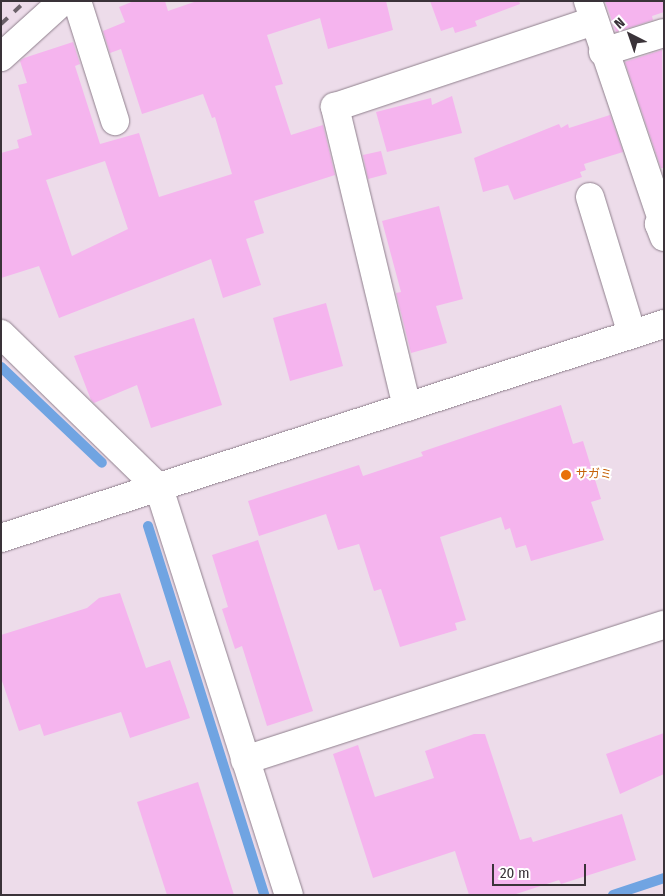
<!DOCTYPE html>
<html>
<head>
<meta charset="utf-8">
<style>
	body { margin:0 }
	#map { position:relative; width:665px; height:896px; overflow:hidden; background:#eddcea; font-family:"Fira Sans Condensed","Noto Sans JP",sans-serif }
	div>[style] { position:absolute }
	.stream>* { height:10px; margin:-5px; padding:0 5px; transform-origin:5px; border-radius:5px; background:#70a4e2 }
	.building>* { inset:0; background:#f5b4ee }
	.roads { filter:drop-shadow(0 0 1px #8f808d) drop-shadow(0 0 1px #8f808d) }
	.minor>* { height:28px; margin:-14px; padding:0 14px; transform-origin:14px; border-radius:14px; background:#fff }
	.tertiary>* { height:28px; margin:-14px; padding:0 14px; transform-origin:14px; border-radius:14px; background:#fff }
	.rail>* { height:4px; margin-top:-2px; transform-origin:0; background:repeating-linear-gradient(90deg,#6b6169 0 9px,transparent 0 18px) }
	.dots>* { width:14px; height:14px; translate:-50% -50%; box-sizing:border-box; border:2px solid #fff; border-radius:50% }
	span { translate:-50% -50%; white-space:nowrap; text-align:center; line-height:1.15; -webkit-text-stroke:4px #fff; paint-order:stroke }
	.food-label { font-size:12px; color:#c56008 }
	.left { translate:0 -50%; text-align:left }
	.frame { position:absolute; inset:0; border:2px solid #3a3339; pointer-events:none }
	.north { position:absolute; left:605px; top:10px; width:50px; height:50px; -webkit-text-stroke:4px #fff; paint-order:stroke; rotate:319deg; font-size:14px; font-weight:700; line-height:20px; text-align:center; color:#3a3339 }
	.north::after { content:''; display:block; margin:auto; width:18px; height:22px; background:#3a3339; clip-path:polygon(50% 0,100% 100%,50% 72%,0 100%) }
	.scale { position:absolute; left:492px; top:864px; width:94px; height:22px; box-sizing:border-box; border:2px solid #3a3339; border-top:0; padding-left:6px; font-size:15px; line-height:18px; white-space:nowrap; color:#3a3339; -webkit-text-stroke:4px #fff; paint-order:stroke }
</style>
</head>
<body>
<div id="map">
	<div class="stream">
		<div style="left:1px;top:367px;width:139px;rotate:43.5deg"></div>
		<div style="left:148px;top:526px;width:387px;rotate:72.5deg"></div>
		<div style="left:613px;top:895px;width:54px;rotate:-18.4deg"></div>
	</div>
	<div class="building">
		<div style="clip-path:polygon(evenodd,134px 1px,165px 1px,168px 11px,197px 1px,386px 1px,393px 30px,328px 49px,320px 18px,267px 35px,283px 84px,275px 86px,291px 135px,323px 125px,335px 175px,254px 201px,264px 233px,246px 239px,261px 285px,223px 298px,211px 259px,59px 318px,39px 266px,1px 278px,1px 153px,19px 148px,17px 140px,32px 135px,18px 85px,27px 83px,20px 61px,24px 58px,73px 42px,80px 64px,75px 66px,100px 144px,139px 133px,159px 197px,232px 174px,215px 117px,212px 118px,203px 94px,142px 114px,121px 49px,110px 53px,103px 31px,125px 22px,119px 7px,134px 1px,105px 161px,128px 229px,72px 256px,46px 180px,105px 161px)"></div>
		<div style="clip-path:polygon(430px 1px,519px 1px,520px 4px,475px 21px,477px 26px,455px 33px,453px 27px,441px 31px)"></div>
		<div style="clip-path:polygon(605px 1px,664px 1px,664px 12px,652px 16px,653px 20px,616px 32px)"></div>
		<div style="clip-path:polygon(662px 50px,664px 168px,661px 168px,625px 62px)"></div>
		<div style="clip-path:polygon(452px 96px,462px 133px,387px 152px,376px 112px,431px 98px,432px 105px)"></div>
		<div style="clip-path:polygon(610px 115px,623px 152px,584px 164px,586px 170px,580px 172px,582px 177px,514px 200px,508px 185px,483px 192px,474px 158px,559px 124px,561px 128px,568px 124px,569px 128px)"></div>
		<div style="clip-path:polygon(381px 151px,387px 174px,368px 179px,363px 155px)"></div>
		<div style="clip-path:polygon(439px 206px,463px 299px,436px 306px,447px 343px,411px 353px,396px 293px,401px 292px,382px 221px)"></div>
		<div style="clip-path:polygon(326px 303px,343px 366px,290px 381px,273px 318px)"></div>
		<div style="clip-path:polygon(194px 318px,222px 405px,151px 428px,137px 385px,94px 403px,91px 400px,74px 356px)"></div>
		<div style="clip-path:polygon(561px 405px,573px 444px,583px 441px,601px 499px,591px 502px,604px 540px,531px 561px,526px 545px,516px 548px,510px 528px,505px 530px,501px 517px,440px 537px,466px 620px,455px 623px,457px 630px,400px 647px,381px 589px,374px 591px,359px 544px,338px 550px,326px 514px,259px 536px,248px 501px,359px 465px,363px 476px,423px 456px,421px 452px)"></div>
		<div style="clip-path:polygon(258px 540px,313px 711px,267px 726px,242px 646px,235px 649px,222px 609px,228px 607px,212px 555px)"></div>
		<div style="clip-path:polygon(120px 593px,146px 668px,170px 660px,190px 718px,130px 738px,121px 712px,44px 736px,40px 724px,19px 731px,1px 678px,1px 635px,87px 608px,99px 598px)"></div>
		<div style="clip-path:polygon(664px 733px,664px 774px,620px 794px,606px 754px)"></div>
		<div style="clip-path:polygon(474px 734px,485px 734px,520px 840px,531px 837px,533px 842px,622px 814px,636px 860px,561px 884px,559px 880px,513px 895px,469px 895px,455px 851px,373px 878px,333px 754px,358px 745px,375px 797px,434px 778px,425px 751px)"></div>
		<div style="clip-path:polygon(198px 782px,234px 895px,167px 895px,137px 802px)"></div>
	</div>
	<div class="roads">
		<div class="minor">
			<div style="left:77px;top:1px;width:126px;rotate:72.4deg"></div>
			<div style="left:588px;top:1px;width:230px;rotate:71.3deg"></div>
			<div style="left:662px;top:219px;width:6px;rotate:121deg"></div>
			<div style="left:659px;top:224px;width:14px;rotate:69deg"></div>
			<div style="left:603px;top:52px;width:64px;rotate:-17.3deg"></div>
			<div style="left:1px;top:57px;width:84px;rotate:-42.1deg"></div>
			<div style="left:590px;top:197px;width:143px;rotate:73deg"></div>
			<div style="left:1px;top:334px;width:221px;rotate:44.3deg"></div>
			<div style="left:159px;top:488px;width:427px;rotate:72.3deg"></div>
			<div style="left:407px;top:407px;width:309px;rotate:-103.5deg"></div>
			<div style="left:335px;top:107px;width:273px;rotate:-18.4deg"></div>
			<div style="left:245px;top:760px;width:440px;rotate:-17.9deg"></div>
		</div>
		<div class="tertiary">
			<div style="left:1px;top:538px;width:697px;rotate:-17.89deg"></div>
		</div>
	</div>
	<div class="rail">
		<div style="left:1px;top:24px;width:34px;rotate:-43deg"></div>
	</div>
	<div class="dots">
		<div style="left:566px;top:475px;background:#e8710a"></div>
	</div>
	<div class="food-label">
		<span class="left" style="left:576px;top:475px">サガミ</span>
	</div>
	<div class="frame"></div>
	<div class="north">N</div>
	<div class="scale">20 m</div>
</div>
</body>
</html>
